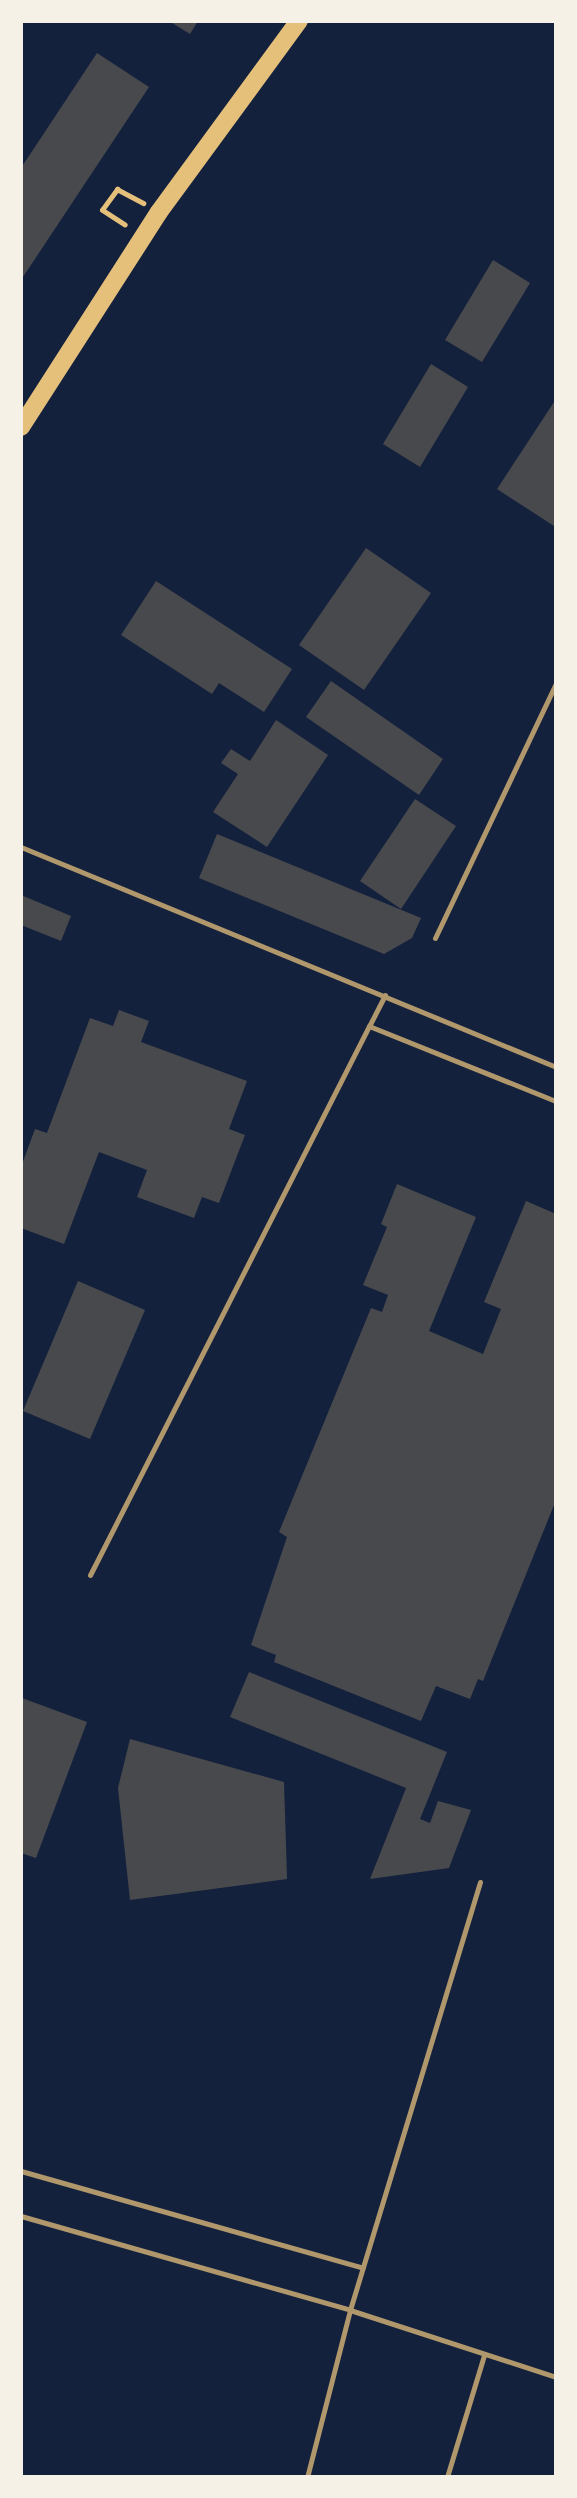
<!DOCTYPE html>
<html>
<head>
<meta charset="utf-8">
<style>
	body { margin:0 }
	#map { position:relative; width:577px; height:2498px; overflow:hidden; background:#14213d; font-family:Georgia,serif }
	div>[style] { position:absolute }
	.building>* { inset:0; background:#48494c }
	.path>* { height:4.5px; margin:-2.25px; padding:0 2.25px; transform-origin:2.25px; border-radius:2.25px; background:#e5c07b }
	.service>* { height:5px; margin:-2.5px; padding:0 2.5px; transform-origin:2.5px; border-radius:2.5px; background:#b1986c }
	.primary>* { height:18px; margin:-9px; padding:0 9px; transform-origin:9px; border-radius:9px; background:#e5c07b }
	span { translate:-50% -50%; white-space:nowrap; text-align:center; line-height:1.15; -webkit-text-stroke:6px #f6f1e7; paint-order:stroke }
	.frame { position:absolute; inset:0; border:23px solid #f6f1e7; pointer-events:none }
</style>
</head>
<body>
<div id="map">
	<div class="building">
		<div style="clip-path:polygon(169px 21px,198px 21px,190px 34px)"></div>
		<div style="clip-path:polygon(97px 53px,149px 87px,21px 280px,21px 168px)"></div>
		<div style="clip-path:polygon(493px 260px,530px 283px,482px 362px,445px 340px)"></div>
		<div style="clip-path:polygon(431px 364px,468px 387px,420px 467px,383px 444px)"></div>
		<div style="clip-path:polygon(556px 399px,556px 523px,554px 526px,497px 489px)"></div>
		<div style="clip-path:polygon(366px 548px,431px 593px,364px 690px,299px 645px)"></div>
		<div style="clip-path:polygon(156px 581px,292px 669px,264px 712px,219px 683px,212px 694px,121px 635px)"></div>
		<div style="clip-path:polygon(331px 681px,443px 759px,419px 795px,306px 717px)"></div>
		<div style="clip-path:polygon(276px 720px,328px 755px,267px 847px,213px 812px,238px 774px,221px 763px,231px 749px,250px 761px)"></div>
		<div style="clip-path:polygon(415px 799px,456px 826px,401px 909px,360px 881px)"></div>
		<div style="clip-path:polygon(217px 834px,421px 918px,412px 938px,384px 954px,199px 878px)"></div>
		<div style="clip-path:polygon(21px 895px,71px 916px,61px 941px,21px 925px)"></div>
		<div style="clip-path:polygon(119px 1010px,149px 1021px,141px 1042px,247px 1081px,229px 1129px,245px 1135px,219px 1203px,202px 1197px,194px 1218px,137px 1197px,147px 1170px,99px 1152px,64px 1244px,21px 1228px,21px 1167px,35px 1129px,47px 1133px,90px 1018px,113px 1026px)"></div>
		<div style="clip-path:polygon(397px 1184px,476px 1217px,429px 1331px,483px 1354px,501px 1309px,484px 1302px,526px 1201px,556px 1214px,556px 1500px,483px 1681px,478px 1679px,470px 1699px,436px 1686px,421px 1721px,274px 1662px,276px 1655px,251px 1645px,287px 1537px,279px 1532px,371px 1308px,382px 1312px,388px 1295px,363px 1285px,387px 1227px,381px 1224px)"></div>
		<div style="clip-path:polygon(78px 1281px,145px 1310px,90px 1439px,23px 1411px)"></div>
		<div style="clip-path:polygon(249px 1672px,447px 1752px,420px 1819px,430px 1823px,438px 1801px,471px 1810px,449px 1868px,370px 1879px,406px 1788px,230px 1717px)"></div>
		<div style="clip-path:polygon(22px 1698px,87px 1722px,36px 1858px,21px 1853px)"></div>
		<div style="clip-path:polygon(130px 1739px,284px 1782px,287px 1879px,130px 1900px,118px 1788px)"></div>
	</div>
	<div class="path">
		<div style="left:125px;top:225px;width:27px;rotate:-147deg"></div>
		<div style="left:102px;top:210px;width:26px;rotate:-54deg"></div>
		<div style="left:117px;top:189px;width:30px;rotate:28deg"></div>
	</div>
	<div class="service">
		<div style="left:21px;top:847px;width:578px;rotate:22.35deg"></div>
		<div style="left:435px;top:938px;width:282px;rotate:-64.6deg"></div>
		<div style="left:385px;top:995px;width:35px;rotate:117deg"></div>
		<div style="left:369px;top:1026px;width:201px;rotate:21.9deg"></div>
		<div style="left:90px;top:1575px;width:616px;rotate:-63.06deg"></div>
		<div style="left:480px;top:1882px;width:447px;rotate:106.9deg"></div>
		<div style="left:350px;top:2310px;width:217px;rotate:18deg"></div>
		<div style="left:21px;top:2171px;width:355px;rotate:15.8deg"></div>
		<div style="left:21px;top:2216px;width:342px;rotate:15.9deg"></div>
		<div style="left:350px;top:2310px;width:172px;rotate:104.4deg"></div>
		<div style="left:447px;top:2477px;width:127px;rotate:-73.1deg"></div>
	</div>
	<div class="primary">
		<div style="left:21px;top:427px;width:255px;rotate:-57.3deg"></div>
		<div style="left:159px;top:212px;width:237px;rotate:-53.8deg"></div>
	</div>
	<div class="frame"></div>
</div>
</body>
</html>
